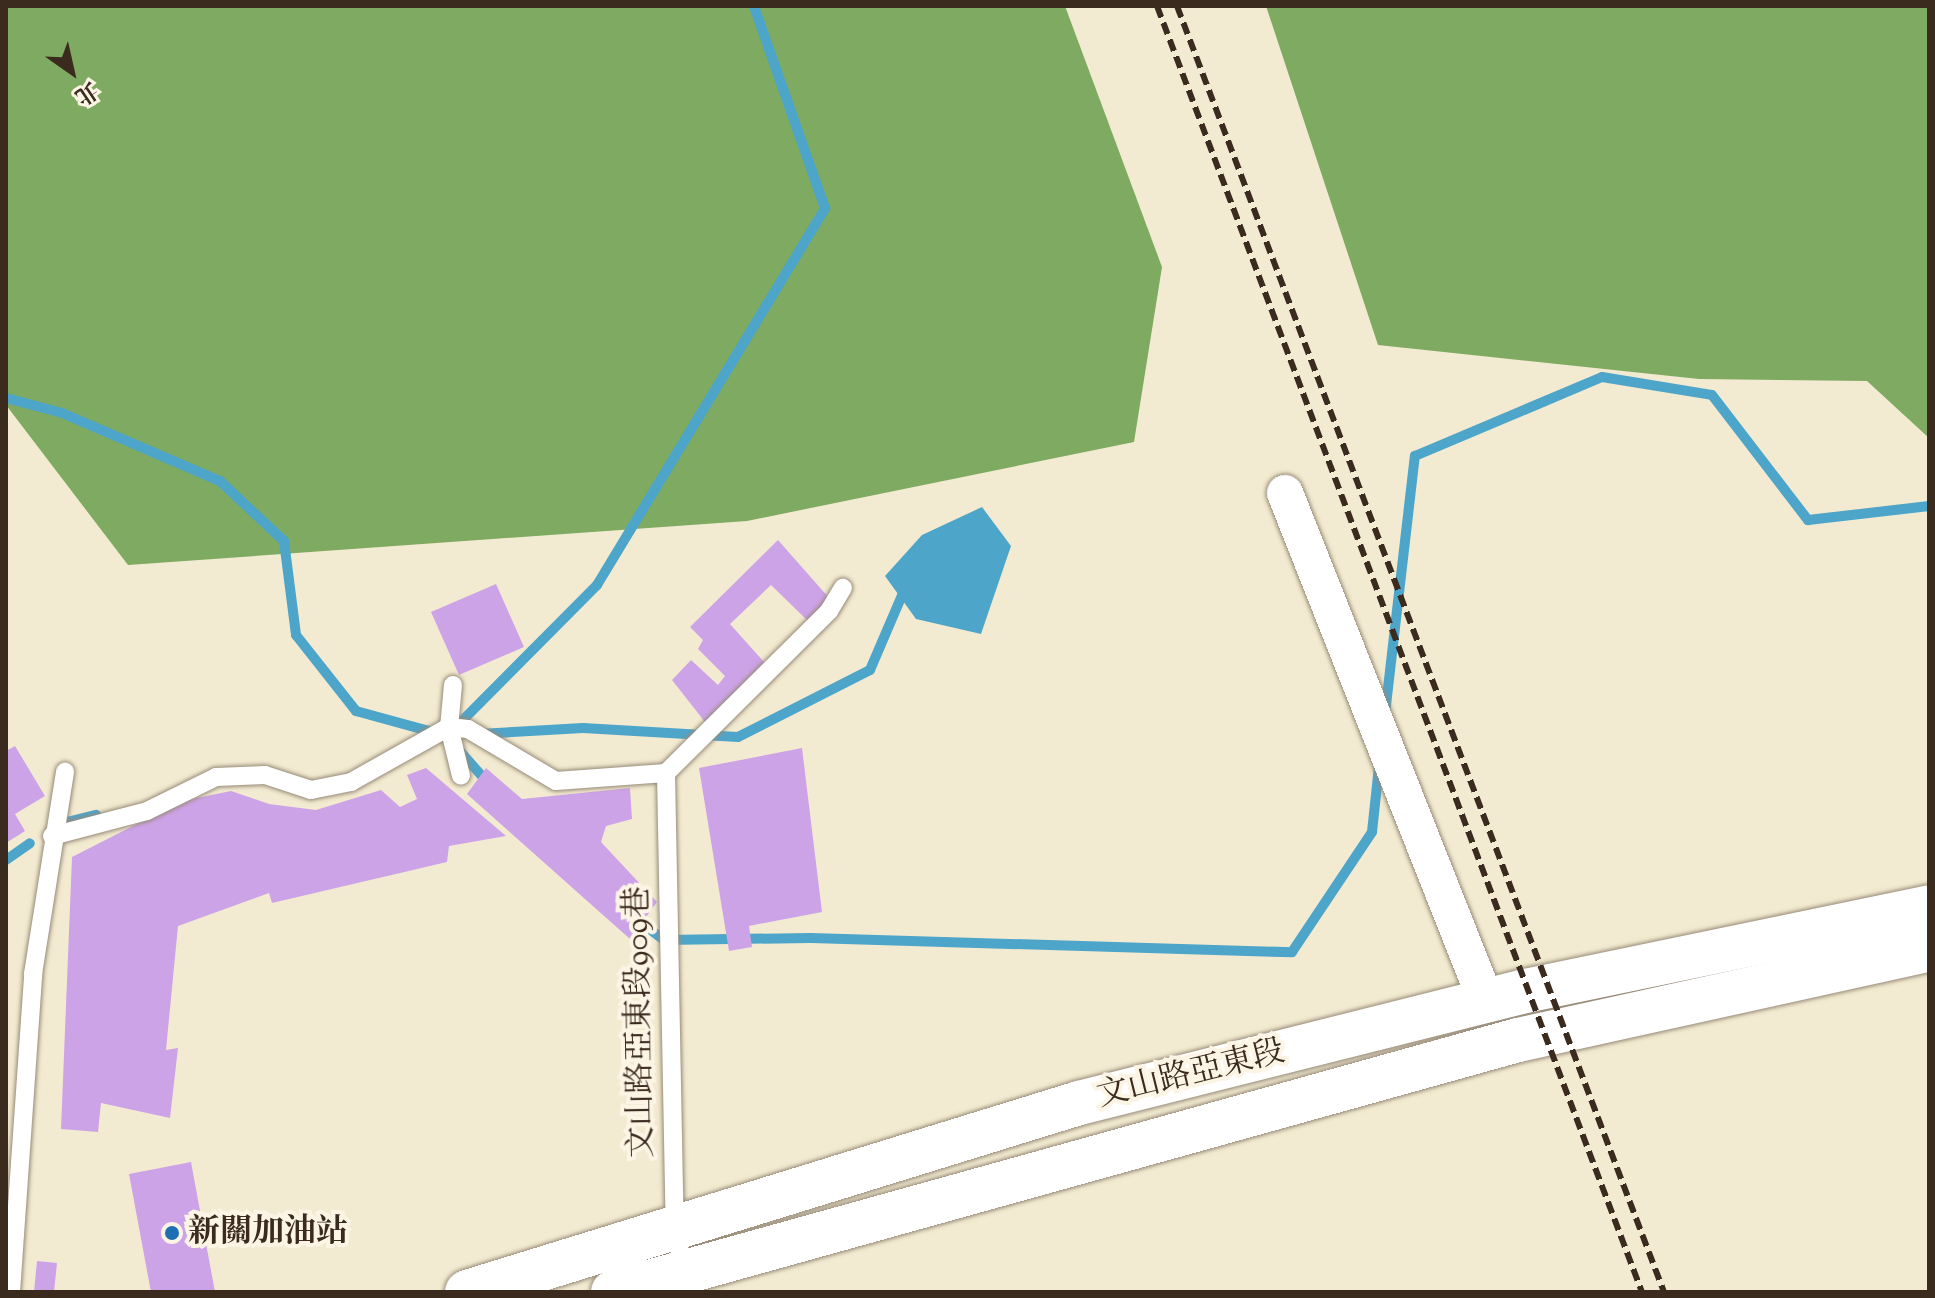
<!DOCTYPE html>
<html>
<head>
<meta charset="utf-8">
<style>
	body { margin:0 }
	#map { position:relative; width:1935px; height:1298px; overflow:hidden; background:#f3ebd1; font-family:"Sorts Mill Goudy","Noto Serif TC",serif }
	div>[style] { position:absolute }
	.forest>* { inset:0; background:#7eaa62 }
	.water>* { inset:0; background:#4ea5ca }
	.stream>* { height:10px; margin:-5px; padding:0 5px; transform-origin:5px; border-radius:5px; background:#4ea5ca }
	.building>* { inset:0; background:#cda3e8 }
	.roads { filter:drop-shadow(0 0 2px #978a78) drop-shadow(0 0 2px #978a78) }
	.service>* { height:18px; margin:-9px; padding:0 9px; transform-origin:9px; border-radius:9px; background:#fff }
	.minor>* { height:36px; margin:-18px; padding:0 18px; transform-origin:18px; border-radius:18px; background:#fff }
	.secondary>* { height:44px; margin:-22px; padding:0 22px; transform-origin:22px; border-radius:22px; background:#fff }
	.rail>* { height:6px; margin-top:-3px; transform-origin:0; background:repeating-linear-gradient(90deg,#3b2a1e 0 12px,transparent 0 18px) }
	.dots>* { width:22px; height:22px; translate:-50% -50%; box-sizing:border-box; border:4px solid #fcf5e5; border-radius:50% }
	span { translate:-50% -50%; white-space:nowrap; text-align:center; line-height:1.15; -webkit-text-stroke:8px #fcf5e5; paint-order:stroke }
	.street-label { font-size:32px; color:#3b2a1e }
	.poi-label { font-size:32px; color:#3b2a1e; font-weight:700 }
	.left { translate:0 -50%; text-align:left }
	.frame { position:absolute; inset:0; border:8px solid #3b2a1e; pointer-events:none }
	.north { position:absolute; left:32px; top:32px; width:80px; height:80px; -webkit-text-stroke:6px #fcf5e5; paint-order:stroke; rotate:146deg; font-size:22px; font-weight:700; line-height:32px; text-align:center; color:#3b2a1e }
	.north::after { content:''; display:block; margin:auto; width:28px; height:36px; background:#3b2a1e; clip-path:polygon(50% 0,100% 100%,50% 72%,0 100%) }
</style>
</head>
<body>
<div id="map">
	<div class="forest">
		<div style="clip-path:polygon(6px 6px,1065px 6px,1162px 267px,1134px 442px,747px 521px,128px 565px,6px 405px)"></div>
		<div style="clip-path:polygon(1266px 6px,1929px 6px,1929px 438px,1867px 381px,1699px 379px,1378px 345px)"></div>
	</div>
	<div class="water">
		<div style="clip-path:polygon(982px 507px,1011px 546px,981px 634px,916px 619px,885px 576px,922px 535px)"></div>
	</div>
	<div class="stream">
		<div style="left:6px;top:398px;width:58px;rotate:15deg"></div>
		<div style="left:62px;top:413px;width:172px;rotate:23.3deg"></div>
		<div style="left:220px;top:481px;width:88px;rotate:43.2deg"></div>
		<div style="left:284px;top:541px;width:95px;rotate:82.7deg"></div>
		<div style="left:296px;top:635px;width:97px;rotate:51.7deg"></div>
		<div style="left:356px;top:711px;width:76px;rotate:15.3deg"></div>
		<div style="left:1385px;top:714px;width:260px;rotate:-83.4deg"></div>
		<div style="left:1415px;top:456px;width:203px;rotate:-22.9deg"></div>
		<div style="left:1602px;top:377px;width:111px;rotate:9.3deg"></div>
		<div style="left:1712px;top:395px;width:158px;rotate:52.5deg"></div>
		<div style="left:1808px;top:520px;width:122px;rotate:-6.6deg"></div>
		<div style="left:454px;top:729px;width:203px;rotate:-45.2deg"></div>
		<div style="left:597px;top:585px;width:441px;rotate:-58.8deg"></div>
		<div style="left:825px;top:208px;width:214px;rotate:-109.4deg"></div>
		<div style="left:479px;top:734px;width:104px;rotate:-3.3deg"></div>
		<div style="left:583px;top:728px;width:155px;rotate:3.3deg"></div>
		<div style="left:738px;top:737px;width:148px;rotate:-26.9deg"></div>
		<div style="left:870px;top:670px;width:91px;rotate:-66.8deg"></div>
		<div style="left:459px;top:750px;width:44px;rotate:48.7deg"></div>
		<div style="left:67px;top:822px;width:30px;rotate:-14deg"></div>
		<div style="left:6px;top:860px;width:29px;rotate:-35deg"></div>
		<div style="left:631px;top:915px;width:41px;rotate:37.1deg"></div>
		<div style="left:664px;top:940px;width:147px;rotate:-0.8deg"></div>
		<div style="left:811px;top:938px;width:481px;rotate:1.7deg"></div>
		<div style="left:1292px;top:952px;width:144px;rotate:-56.3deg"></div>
		<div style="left:1372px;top:832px;width:66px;rotate:-83.9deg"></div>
	</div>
	<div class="building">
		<div style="clip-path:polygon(778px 540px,830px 599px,809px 622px,771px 585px,730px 624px,765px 663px,705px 722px,672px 680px,691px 660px,718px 685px,725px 676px,698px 649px,703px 640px,690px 627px)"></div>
		<div style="clip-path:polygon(496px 584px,524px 647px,459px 675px,431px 612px)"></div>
		<div style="clip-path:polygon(15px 746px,45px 796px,15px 814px,25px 831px,6px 843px,6px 751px)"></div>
		<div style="clip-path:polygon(802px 748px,822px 912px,749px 926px,752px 947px,729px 951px,699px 768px)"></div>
		<div style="clip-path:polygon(426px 768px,506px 836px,449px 846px,447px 862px,272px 903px,269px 893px,178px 926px,166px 1050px,178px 1048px,170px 1118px,101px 1103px,98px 1132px,61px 1129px,72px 857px,182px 801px,231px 791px,269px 804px,316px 810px,381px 790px,400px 807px,417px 799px,407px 775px)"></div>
		<div style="clip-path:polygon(486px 768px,522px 799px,630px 788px,632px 819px,606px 826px,601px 842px,657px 902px,630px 939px,467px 794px)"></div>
		<div style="clip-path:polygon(191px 1162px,215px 1292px,151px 1292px,129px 1174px)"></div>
		<div style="clip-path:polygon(37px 1261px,57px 1263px,54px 1292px,34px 1292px)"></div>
	</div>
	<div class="roads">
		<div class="service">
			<div style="left:453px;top:685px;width:42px;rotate:95.4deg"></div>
			<div style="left:449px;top:727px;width:19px;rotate:6deg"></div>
			<div style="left:468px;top:729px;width:102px;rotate:30.6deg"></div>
			<div style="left:556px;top:781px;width:110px;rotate:-4.2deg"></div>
			<div style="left:666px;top:773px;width:230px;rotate:-44.8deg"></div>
			<div style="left:829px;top:611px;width:27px;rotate:-59deg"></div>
			<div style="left:666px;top:773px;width:452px;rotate:88.9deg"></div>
			<div style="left:675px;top:1225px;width:46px;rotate:79.9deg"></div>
			<div style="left:52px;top:836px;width:98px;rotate:-14.7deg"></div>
			<div style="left:147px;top:811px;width:77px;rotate:-26.2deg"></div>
			<div style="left:216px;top:777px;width:49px;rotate:-2.3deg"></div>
			<div style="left:265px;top:775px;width:48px;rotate:18.1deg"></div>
			<div style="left:311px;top:790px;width:41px;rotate:-11.3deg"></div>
			<div style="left:351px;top:782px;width:112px;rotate:-29.3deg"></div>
			<div style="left:449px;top:727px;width:50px;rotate:76.2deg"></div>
			<div style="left:11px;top:1292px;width:319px;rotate:-86deg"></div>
			<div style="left:33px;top:974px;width:205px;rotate:-81deg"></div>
		</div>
		<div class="minor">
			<div style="left:1285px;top:493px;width:546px;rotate:68.41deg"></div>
		</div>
		<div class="secondary">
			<div style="left:467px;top:1292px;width:641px;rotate:-17.16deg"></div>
			<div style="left:1079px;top:1103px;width:460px;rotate:-14.1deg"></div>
			<div style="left:1525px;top:991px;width:413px;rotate:-11.7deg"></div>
			<div style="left:613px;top:1292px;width:939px;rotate:-15.56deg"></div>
			<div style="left:1518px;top:1040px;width:421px;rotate:-12.4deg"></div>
		</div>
	</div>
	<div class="rail">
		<div style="left:1157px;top:6px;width:1374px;rotate:69.34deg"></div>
		<div style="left:1177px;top:6px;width:1375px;rotate:69.26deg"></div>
	</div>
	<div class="dots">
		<div style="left:172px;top:1233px;background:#1f6fb2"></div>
	</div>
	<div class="street-label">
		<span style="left:641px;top:1022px;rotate:-91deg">文山路亞東段909巷</span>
		<span style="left:1191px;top:1075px;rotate:-14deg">文山路亞東段</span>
	</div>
	<div class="poi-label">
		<span class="left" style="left:188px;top:1233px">新關加油站</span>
	</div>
	<div class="frame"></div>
	<div class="north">北</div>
</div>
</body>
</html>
